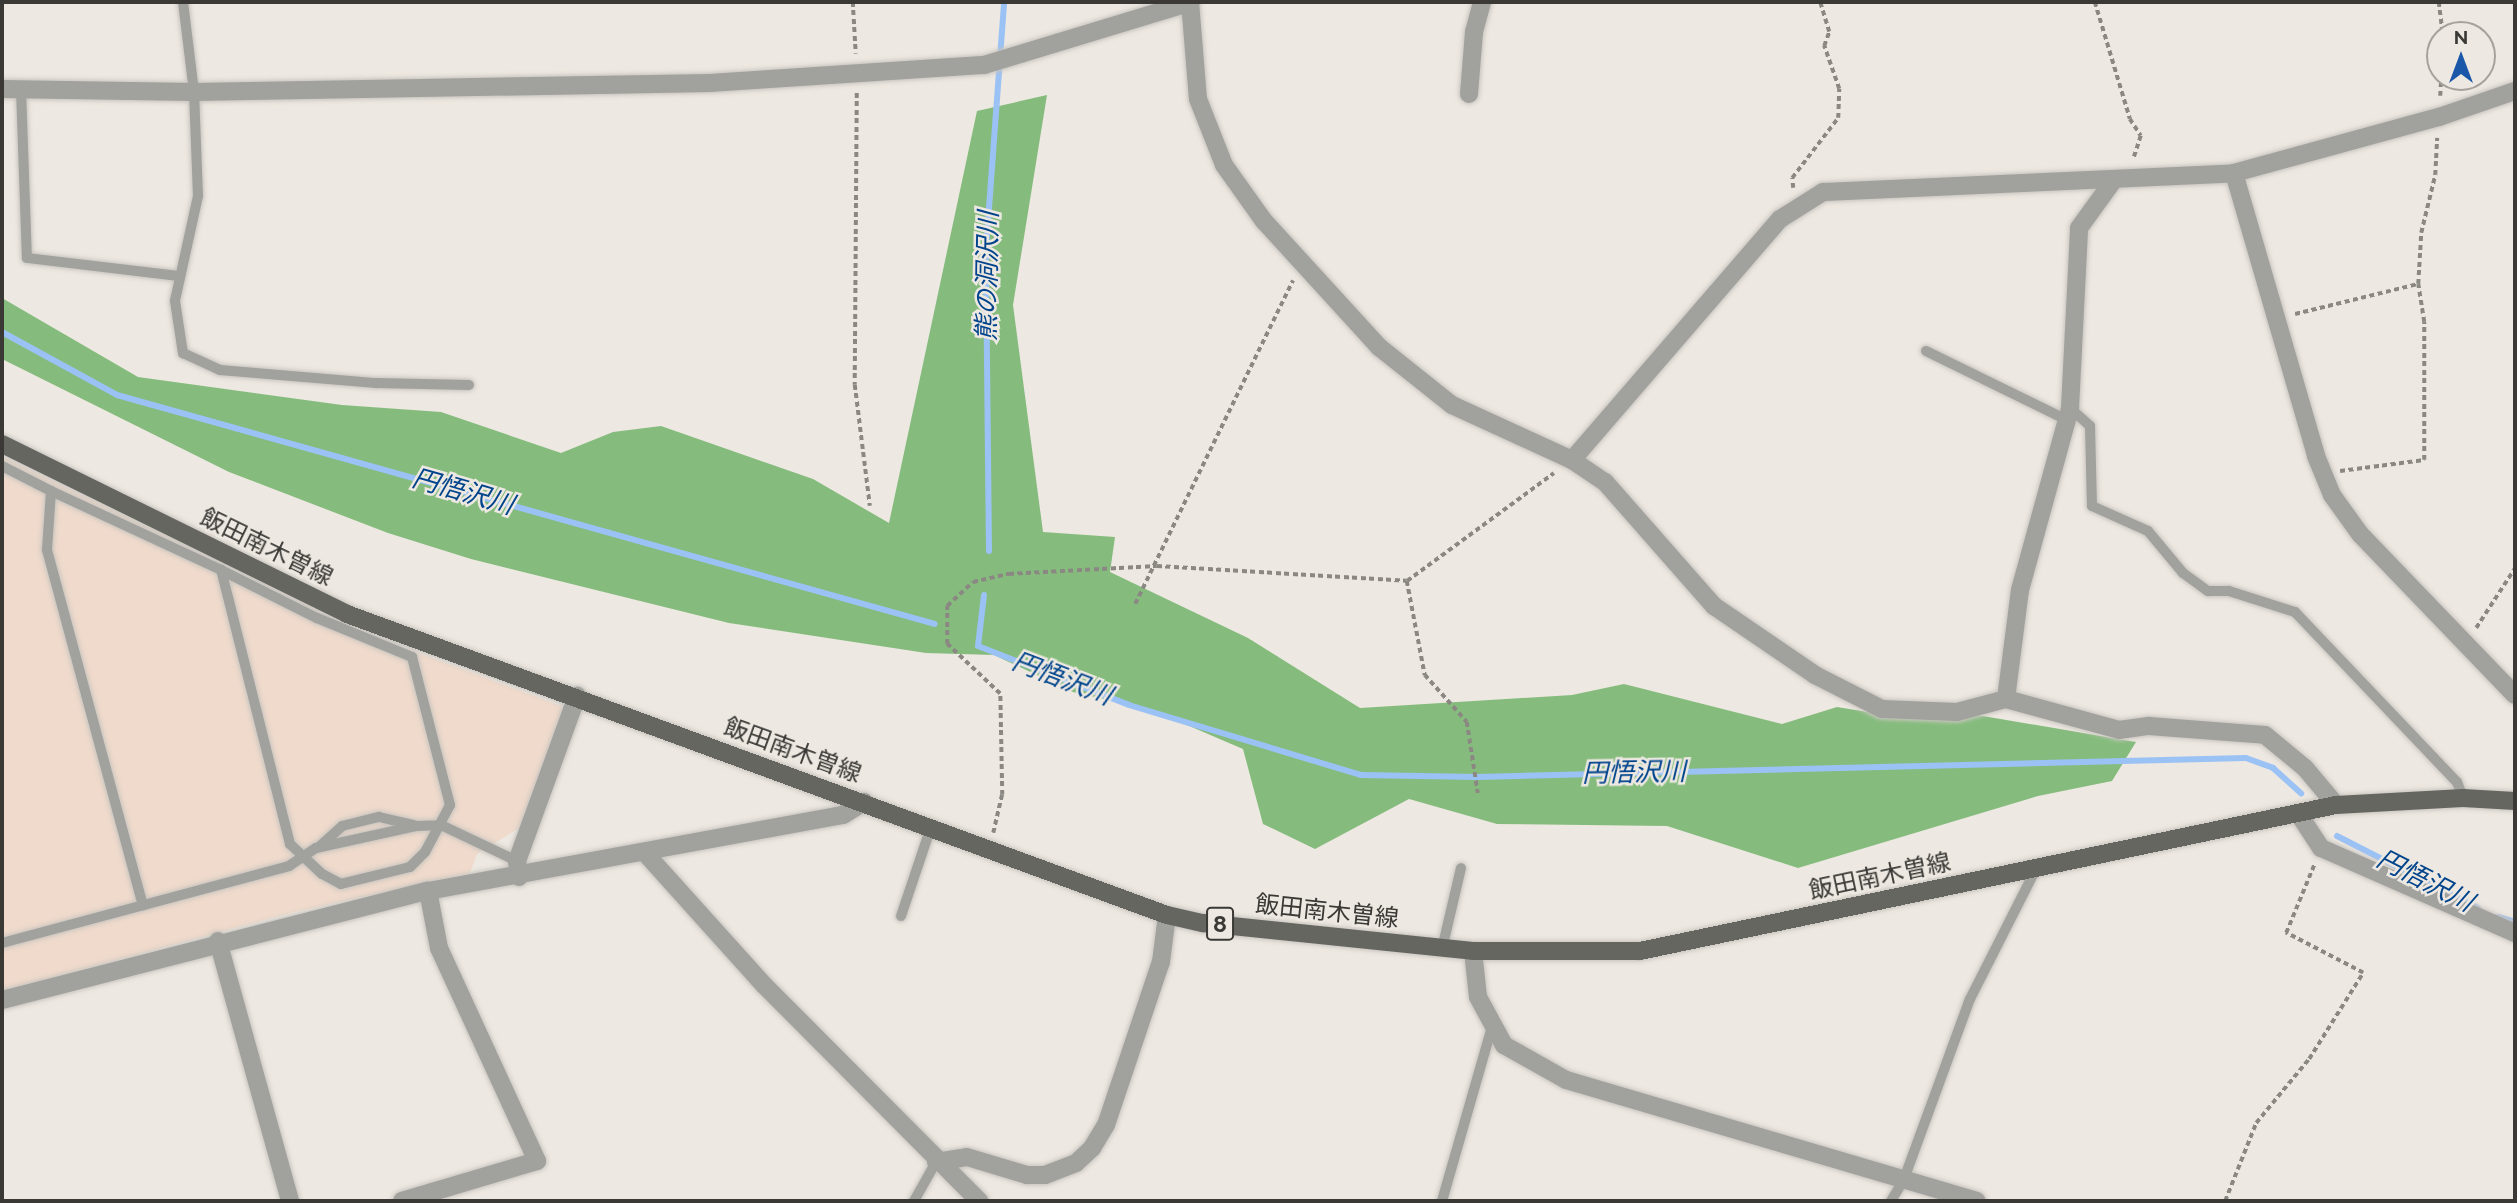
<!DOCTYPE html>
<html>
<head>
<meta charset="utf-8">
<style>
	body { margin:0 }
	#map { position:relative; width:2517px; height:1203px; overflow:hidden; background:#ede8e1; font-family:Raleway,"Noto Sans JP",sans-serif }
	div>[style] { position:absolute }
	.industrial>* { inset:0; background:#efdacc }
	.forest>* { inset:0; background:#85bc7d }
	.stream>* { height:6px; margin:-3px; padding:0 3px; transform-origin:3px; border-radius:3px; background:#9bc2f5 }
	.path>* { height:3.5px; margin-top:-1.75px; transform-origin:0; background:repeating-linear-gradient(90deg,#8b8883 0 5px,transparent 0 8.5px) }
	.roads { filter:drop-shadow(0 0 2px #c9c5bf) drop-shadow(0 0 2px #c9c5bf) }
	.service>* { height:10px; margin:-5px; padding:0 5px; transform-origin:5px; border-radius:5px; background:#a1a19e }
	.minor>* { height:18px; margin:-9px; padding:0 9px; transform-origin:9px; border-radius:9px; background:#a1a19e }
	.primary>* { height:18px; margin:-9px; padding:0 9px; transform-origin:9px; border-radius:9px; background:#666661 }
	span { translate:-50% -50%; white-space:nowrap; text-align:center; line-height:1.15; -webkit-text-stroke:5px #ede8e1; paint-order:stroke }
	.shield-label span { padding:2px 5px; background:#ede8e1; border:2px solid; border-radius:5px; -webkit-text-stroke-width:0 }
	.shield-label { font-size:23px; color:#3a3936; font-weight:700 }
	.street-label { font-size:24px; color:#3a3936 }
	.water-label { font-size:26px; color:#00448c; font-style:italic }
	.frame { position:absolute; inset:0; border:4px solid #3a3936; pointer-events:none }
	.north { position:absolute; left:2426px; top:21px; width:70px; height:70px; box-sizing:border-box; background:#ede8e1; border:2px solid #a5a29d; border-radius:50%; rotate:0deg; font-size:19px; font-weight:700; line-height:28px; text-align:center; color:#3a3936 }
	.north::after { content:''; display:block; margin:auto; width:24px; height:32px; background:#1b57a8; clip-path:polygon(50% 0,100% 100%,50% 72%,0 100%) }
</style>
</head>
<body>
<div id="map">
	<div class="industrial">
		<div style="clip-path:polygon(2px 456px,362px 632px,561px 706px,564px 711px,524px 825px,477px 854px,470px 873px,294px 912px,2px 991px)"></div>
	</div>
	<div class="forest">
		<div style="clip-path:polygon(1047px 95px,1013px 305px,1043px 532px,1115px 537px,1110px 572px,1248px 638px,1360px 708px,1572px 695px,1624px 684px,1782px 724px,1837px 707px,1899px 717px,1983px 716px,2136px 742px,2112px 781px,2038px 796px,1798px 868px,1667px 826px,1497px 824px,1409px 799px,1315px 849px,1263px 824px,1243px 749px,1152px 710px,1073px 692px,994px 655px,926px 653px,729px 623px,471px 559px,388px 533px,229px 472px,2px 359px,2px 298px,138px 377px,342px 405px,441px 412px,561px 453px,613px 432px,661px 426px,813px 479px,889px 523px,977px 111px)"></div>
	</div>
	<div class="stream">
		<div style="left:2px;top:332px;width:131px;rotate:28.7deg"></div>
		<div style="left:117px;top:395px;width:849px;rotate:15.64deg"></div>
		<div style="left:989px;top:551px;width:302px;rotate:-90.6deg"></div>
		<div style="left:986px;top:249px;width:248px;rotate:-85.8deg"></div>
		<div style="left:984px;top:595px;width:51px;rotate:96.7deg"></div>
		<div style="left:978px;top:646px;width:162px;rotate:21.3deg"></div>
		<div style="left:1129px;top:705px;width:242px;rotate:16.8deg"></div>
		<div style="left:1361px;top:775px;width:117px;rotate:1deg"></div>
		<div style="left:1478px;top:777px;width:768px;rotate:-1.42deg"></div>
		<div style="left:2246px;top:758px;width:29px;rotate:20deg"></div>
		<div style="left:2273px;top:768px;width:38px;rotate:42deg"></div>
		<div style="left:2337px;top:836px;width:158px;rotate:27.1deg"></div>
		<div style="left:2498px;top:917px;width:18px;rotate:16deg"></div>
	</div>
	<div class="path">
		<div style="left:853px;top:2px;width:52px;rotate:86.7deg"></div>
		<div style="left:2095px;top:2px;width:122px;rotate:73.3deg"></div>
		<div style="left:2130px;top:119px;width:20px;rotate:57deg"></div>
		<div style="left:2141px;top:136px;width:22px;rotate:108deg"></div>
		<div style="left:2439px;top:2px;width:33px;rotate:83deg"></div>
		<div style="left:857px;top:93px;width:292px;rotate:90.4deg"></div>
		<div style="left:855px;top:385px;width:122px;rotate:82.9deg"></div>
		<div style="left:2440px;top:96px;width:19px;rotate:-87deg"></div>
		<div style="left:1793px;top:188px;width:10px;rotate:-96deg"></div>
		<div style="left:1792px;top:178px;width:76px;rotate:-52.5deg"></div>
		<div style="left:1838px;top:118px;width:29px;rotate:-88deg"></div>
		<div style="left:1839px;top:89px;width:46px;rotate:-109.2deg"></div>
		<div style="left:1824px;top:46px;width:15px;rotate:-70deg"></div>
		<div style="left:1829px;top:32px;width:31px;rotate:-107deg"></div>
		<div style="left:2295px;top:314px;width:127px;rotate:-13.7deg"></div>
		<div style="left:2340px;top:471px;width:85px;rotate:-7.5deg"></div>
		<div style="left:2424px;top:460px;width:138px;rotate:-90deg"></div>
		<div style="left:2424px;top:322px;width:38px;rotate:-99deg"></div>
		<div style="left:2418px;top:284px;width:51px;rotate:-86.6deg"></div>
		<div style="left:2421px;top:233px;width:60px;rotate:-76.4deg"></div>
		<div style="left:2435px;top:175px;width:37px;rotate:-87deg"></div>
		<div style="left:1407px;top:581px;width:96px;rotate:79.2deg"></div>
		<div style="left:1425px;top:675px;width:63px;rotate:48.2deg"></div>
		<div style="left:1467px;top:722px;width:72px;rotate:81.2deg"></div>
		<div style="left:1135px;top:604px;width:360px;rotate:-64deg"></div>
		<div style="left:2476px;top:628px;width:72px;rotate:-57deg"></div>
		<div style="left:993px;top:833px;width:39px;rotate:-77deg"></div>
		<div style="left:1002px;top:795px;width:101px;rotate:-91.1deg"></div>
		<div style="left:1000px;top:694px;width:73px;rotate:-136.7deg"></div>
		<div style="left:947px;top:644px;width:38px;rotate:-90deg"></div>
		<div style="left:947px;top:606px;width:35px;rotate:-43deg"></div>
		<div style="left:973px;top:582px;width:37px;rotate:-13deg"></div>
		<div style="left:1009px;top:574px;width:148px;rotate:-3.1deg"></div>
		<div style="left:1157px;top:566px;width:250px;rotate:3.4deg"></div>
		<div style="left:1407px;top:581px;width:182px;rotate:-36.3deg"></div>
		<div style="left:2225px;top:1201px;width:84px;rotate:-68.3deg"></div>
		<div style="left:2256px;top:1123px;width:83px;rotate:-50.4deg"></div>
		<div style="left:2309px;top:1059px;width:102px;rotate:-57.9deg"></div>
		<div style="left:2363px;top:973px;width:87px;rotate:-152.5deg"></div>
		<div style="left:2286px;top:933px;width:74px;rotate:-67.6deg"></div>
	</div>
	<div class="roads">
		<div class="service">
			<div style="left:183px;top:2px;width:91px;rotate:83deg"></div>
			<div style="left:194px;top:92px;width:104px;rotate:87.8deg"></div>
			<div style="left:198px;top:196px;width:107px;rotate:102.4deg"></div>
			<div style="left:175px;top:301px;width:53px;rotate:81.3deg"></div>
			<div style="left:183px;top:353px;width:41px;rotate:24.7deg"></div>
			<div style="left:220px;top:370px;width:157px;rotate:4.8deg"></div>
			<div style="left:376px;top:383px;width:93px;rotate:1.2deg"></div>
			<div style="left:21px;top:89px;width:169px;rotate:88deg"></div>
			<div style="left:27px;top:258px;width:152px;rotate:6.8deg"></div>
			<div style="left:1926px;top:351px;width:157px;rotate:26.1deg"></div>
			<div style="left:2070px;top:408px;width:27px;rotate:42deg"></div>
			<div style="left:2090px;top:426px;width:80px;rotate:88.6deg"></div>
			<div style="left:2092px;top:506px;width:61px;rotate:24.1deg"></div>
			<div style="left:2148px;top:531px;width:55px;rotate:50.2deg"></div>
			<div style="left:2183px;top:573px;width:31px;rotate:36deg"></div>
			<div style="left:2208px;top:591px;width:21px"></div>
			<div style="left:2229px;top:591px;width:69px;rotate:17.7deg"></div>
			<div style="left:2295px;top:612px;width:235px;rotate:46.4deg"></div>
			<div style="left:2457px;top:782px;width:17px;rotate:69deg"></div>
			<div style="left:2px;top:466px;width:55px;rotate:27deg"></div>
			<div style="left:51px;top:491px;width:187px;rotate:24.9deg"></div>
			<div style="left:221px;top:570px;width:107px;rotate:26.6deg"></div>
			<div style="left:317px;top:618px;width:103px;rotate:22.3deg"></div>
			<div style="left:412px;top:657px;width:153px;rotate:75.6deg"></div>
			<div style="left:450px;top:805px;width:53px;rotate:118deg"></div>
			<div style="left:425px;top:852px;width:21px;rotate:135deg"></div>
			<div style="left:410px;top:867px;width:71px;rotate:166.2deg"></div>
			<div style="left:341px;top:884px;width:21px;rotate:-152deg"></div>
			<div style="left:322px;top:874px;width:44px;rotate:-136.8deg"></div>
			<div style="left:290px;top:844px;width:283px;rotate:-104.1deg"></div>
			<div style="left:51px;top:491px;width:59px;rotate:93.9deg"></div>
			<div style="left:47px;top:550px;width:368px;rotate:74.9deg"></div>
			<div style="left:320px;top:846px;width:30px;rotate:-42deg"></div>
			<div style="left:342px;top:826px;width:38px;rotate:-14deg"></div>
			<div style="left:379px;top:817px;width:36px;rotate:13deg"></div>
			<div style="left:901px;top:916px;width:94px;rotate:-71.4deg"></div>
			<div style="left:2px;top:943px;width:297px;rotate:-15deg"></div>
			<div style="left:289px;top:866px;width:32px;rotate:-34deg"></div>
			<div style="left:316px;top:848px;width:102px;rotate:-12.4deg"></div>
			<div style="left:416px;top:826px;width:25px;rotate:-2deg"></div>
			<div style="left:441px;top:825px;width:84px;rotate:25.3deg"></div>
			<div style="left:1442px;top:949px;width:83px;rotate:-76.8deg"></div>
			<div style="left:914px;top:1201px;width:45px;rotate:-60.6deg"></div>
			<div style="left:1442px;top:1201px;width:181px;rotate:-74deg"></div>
			<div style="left:1891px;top:1201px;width:26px;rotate:-59deg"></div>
			<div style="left:1904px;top:1179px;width:192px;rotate:-69.9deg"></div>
			<div style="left:1970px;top:999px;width:148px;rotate:-63.1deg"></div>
		</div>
		<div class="minor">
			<div style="left:1190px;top:2px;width:97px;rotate:85.3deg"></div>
			<div style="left:1198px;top:99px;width:71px;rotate:68.5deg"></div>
			<div style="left:1224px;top:165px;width:69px;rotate:54.5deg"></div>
			<div style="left:1264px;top:221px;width:171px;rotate:47.6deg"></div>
			<div style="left:1379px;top:347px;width:93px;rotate:38.5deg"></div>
			<div style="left:1452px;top:405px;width:132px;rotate:24.6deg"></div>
			<div style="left:1572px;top:460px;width:40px;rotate:34deg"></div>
			<div style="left:1605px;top:482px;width:165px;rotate:48.7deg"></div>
			<div style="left:1714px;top:606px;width:122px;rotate:34.3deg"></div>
			<div style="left:1815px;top:675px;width:75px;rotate:26.9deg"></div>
			<div style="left:1882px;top:709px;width:75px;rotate:2.3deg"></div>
			<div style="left:1957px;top:712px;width:51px;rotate:-14.9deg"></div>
			<div style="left:2006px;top:699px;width:117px;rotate:15.3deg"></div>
			<div style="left:2119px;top:730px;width:30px;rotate:-8deg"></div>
			<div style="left:2149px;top:726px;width:116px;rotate:4.4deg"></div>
			<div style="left:2265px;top:735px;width:52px;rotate:39.5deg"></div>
			<div style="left:2305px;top:768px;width:48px;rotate:50deg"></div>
			<div style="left:2px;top:89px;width:192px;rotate:0.9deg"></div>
			<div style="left:194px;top:92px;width:517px;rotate:-1deg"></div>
			<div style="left:711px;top:83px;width:274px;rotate:-3.8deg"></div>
			<div style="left:984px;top:65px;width:216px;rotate:-16.9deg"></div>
			<div style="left:1469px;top:94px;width:62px;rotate:-85.4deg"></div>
			<div style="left:1474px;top:32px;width:31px;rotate:-75deg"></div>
			<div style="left:2234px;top:173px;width:295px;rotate:73.8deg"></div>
			<div style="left:2316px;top:456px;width:42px;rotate:67.7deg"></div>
			<div style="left:2332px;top:495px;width:48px;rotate:54.3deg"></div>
			<div style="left:2360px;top:534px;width:223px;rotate:46.1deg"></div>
			<div style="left:1572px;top:460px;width:318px;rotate:-49.2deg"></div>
			<div style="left:1780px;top:219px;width:51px;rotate:-32.1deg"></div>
			<div style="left:1823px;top:192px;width:411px;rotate:-2.6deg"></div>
			<div style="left:2234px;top:173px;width:213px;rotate:-15.3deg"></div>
			<div style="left:2439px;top:117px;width:80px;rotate:-18.9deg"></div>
			<div style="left:2006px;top:699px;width:110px;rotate:-82.7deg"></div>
			<div style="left:2020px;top:590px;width:189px;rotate:-74.6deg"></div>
			<div style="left:2070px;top:408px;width:180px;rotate:-87.1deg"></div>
			<div style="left:2079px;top:228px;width:58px;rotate:-54.1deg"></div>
			<div style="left:2298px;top:813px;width:42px;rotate:56.7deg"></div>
			<div style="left:2321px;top:848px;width:212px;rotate:23.7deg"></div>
			<div style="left:646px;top:854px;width:176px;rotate:48deg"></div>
			<div style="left:764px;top:985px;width:305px;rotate:45.1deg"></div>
			<div style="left:519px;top:877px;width:16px;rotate:-97deg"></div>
			<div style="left:517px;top:861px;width:176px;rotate:-70deg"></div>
			<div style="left:218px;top:941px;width:270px;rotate:74.5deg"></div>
			<div style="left:1473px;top:951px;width:46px;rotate:83.8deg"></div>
			<div style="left:1478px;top:997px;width:55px;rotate:61.6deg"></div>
			<div style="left:1504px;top:1045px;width:71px;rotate:29.4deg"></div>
			<div style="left:1566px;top:1080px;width:428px;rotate:16.4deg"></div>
			<div style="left:2px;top:1000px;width:440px;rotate:-14.4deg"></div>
			<div style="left:428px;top:891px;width:422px;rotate:-10.4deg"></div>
			<div style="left:843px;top:815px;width:25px;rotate:-32deg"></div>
			<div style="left:936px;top:1162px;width:31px;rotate:-9deg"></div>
			<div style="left:967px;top:1157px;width:63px;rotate:16.7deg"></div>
			<div style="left:1027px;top:1175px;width:18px"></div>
			<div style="left:1045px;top:1175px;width:33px;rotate:-21deg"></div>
			<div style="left:1076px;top:1163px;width:22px;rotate:-43deg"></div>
			<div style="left:1092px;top:1148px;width:27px;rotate:-59deg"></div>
			<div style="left:1106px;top:1125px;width:172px;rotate:-71.4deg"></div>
			<div style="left:1161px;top:962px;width:47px;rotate:-82.7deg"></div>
			<div style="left:402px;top:1201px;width:141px;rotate:-16.5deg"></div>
			<div style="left:537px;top:1161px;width:234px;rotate:-114.7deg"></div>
			<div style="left:439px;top:948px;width:58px;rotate:-100.9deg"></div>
		</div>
		<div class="primary">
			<div style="left:2px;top:444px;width:385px;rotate:26.2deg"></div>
			<div style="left:347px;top:614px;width:873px;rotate:20.16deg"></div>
			<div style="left:1167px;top:915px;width:37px;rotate:13deg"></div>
			<div style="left:1203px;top:923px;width:271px;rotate:5.9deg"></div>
			<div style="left:1473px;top:951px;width:167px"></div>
			<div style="left:1640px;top:951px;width:711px;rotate:-11.85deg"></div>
			<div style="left:2336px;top:805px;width:127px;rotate:-3.2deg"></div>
			<div style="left:2463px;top:798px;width:52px;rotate:3.3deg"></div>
		</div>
	</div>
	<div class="shield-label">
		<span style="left:1220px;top:924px">8</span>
	</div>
	<div class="street-label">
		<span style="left:267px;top:547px;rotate:26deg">飯田南木曽線</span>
		<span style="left:793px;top:750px;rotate:20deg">飯田南木曽線</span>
		<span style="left:1880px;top:876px;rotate:-12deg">飯田南木曽線</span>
		<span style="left:1327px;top:911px;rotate:6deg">飯田南木曽線</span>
	</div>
	<div class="water-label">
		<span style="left:988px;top:276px;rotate:-89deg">熊の洞沢川</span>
		<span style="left:463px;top:492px;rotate:16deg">円悟沢川</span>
		<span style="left:1062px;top:679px;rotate:21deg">円悟沢川</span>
		<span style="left:1634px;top:773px;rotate:-1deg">円悟沢川</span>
		<span style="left:2425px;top:881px;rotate:27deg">円悟沢川</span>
	</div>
	<div class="frame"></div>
	<div class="north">N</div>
</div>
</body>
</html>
